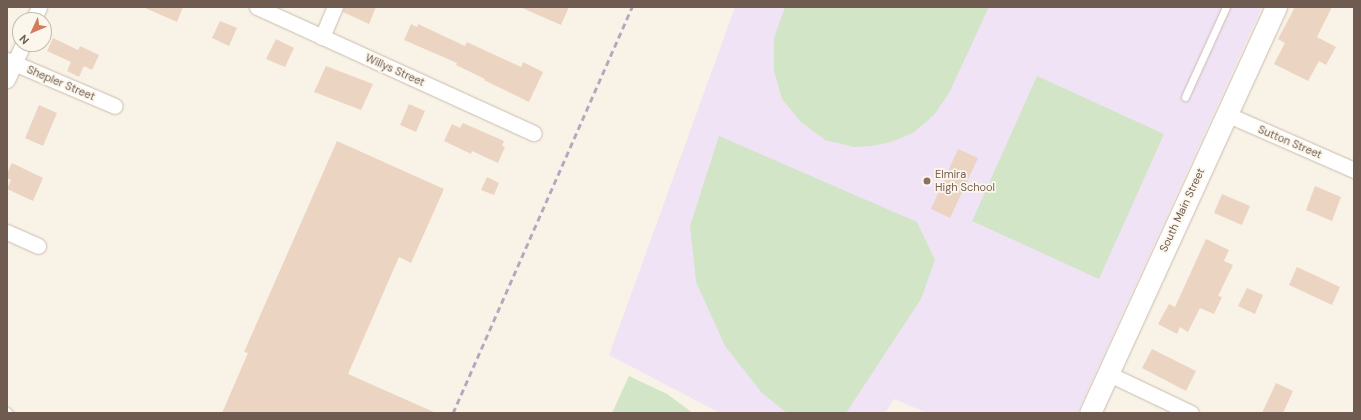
<!DOCTYPE html>
<html>
<head>
<meta charset="utf-8">
<style>
	body { margin:0 }
	#map { position:relative; width:1361px; height:420px; overflow:hidden; background:#f9f3e7; font-family:"DM Sans",sans-serif }
	div>[style] { position:absolute }
	.education>* { inset:0; background:#f0e3f6 }
	.green>* { inset:0; background:#d2e5c7 }
	.building>* { inset:0; background:#ebd4c2 }
	.roads { filter:drop-shadow(0 0 1px #c9bbae) drop-shadow(0 0 1px #c9bbae) }
	.lane>* { height:7px; margin:-3.5px; padding:0 3.5px; transform-origin:3.5px; border-radius:3.5px; background:#fff }
	.street>* { height:15px; margin:-7.5px; padding:0 7.5px; transform-origin:7.5px; border-radius:7.5px; background:#fff }
	.secondary>* { height:21px; margin:-10.5px; padding:0 10.5px; transform-origin:10.5px; border-radius:10.5px; background:#fff }
	.rail>* { height:3px; margin-top:-1.5px; transform-origin:0; background:repeating-linear-gradient(90deg,#b6a7c1 0 6px,transparent 0 10px) }
	.dots>* { width:11px; height:11px; translate:-50% -50%; box-sizing:border-box; border:2px solid #fcf7ec; border-radius:50% }
	span { translate:-50% -50%; white-space:nowrap; text-align:center; line-height:1.15; -webkit-text-stroke:3.5px #fcf7ec; paint-order:stroke }
	.street-label { font-size:11px; color:#6f5b4f }
	.education-label { font-size:11px; color:#785e54 }
	.left { translate:0 -50%; text-align:left }
	.frame { position:absolute; inset:0; border:8px solid #6f5b4f; pointer-events:none }
	.north { position:absolute; left:12px; top:12px; width:40px; height:40px; box-sizing:border-box; background:#fcf7ec; border:1px solid #c4b9ad; border-radius:50%; rotate:226deg; font-size:11px; font-weight:700; line-height:16px; text-align:center; color:#6f5b4f }
	.north::after { content:''; display:block; margin:auto; width:14px; height:18px; background:#d37b5c; clip-path:polygon(50% 0,100% 100%,50% 72%,0 100%) }
</style>
</head>
<body>
<div id="map">
	<div class="education">
		<div style="clip-path:polygon(735px 7px,1262px 7px,1077px 413px,927px 413px,894px 399px,885px 413px,720px 413px,609px 355px)"></div>
	</div>
	<div class="green">
		<div style="clip-path:polygon(785px 7px,989px 7px,949px 93px,934px 115px,913px 133px,891px 142px,871px 146px,854px 147px,825px 140px,800px 121px,782px 99px,774px 71px,774px 38px)"></div>
		<div style="clip-path:polygon(1037px 76px,1164px 134px,1099px 279px,972px 221px)"></div>
		<div style="clip-path:polygon(719px 136px,917px 222px,935px 260px,921px 299px,846px 413px,787px 413px,762px 393px,725px 346px,696px 282px,690px 226px)"></div>
		<div style="clip-path:polygon(629px 376px,667px 394px,693px 413px,612px 413px)"></div>
	</div>
	<div class="building">
		<div style="clip-path:polygon(143px 7px,183px 7px,177px 22px)"></div>
		<div style="clip-path:polygon(344px 7px,376px 7px,369px 24px,343px 12px)"></div>
		<div style="clip-path:polygon(520px 7px,569px 7px,561px 25px)"></div>
		<div style="clip-path:polygon(1295px 7px,1332px 7px,1317px 37px,1336px 47px,1326px 65px,1319px 61px,1308px 81px,1274px 64px,1285px 43px,1278px 39px)"></div>
		<div style="clip-path:polygon(220px 21px,237px 28px,229px 46px,212px 38px)"></div>
		<div style="clip-path:polygon(411px 24px,417px 27px,418px 24px,465px 46px,467px 42px,521px 67px,523px 62px,543px 72px,529px 102px,484px 80px,485px 79px,456px 65px,457px 63px,404px 40px)"></div>
		<div style="clip-path:polygon(53px 38px,78px 50px,80px 46px,99px 55px,92px 70px,84px 66px,79px 77px,67px 71px,71px 62px,47px 51px)"></div>
		<div style="clip-path:polygon(276px 39px,294px 48px,285px 67px,266px 59px)"></div>
		<div style="clip-path:polygon(326px 66px,373px 84px,361px 110px,314px 92px)"></div>
		<div style="clip-path:polygon(409px 104px,425px 111px,416px 132px,400px 125px)"></div>
		<div style="clip-path:polygon(39px 105px,57px 113px,43px 146px,25px 138px)"></div>
		<div style="clip-path:polygon(463px 123px,504px 141px,502px 146px,505px 147px,498px 163px,472px 151px,471px 154px,444px 141px,452px 124px,460px 128px)"></div>
		<div style="clip-path:polygon(337px 141px,444px 189px,411px 263px,399px 257px,348px 374px,436px 413px,222px 413px,248px 353px,244px 352px)"></div>
		<div style="clip-path:polygon(958px 149px,978px 158px,950px 218px,931px 209px)"></div>
		<div style="clip-path:polygon(12px 163px,43px 178px,33px 201px,7px 189px,11px 180px,7px 178px,7px 173px)"></div>
		<div style="clip-path:polygon(487px 177px,499px 183px,494px 195px,481px 190px)"></div>
		<div style="clip-path:polygon(1315px 186px,1341px 197px,1332px 221px,1306px 210px)"></div>
		<div style="clip-path:polygon(1222px 194px,1250px 206px,1242px 225px,1214px 213px)"></div>
		<div style="clip-path:polygon(1206px 239px,1229px 250px,1224px 261px,1233px 265px,1218px 296px,1222px 297px,1214px 314px,1200px 308px,1188px 332px,1180px 327px,1177px 334px,1158px 324px,1169px 304px,1175px 307px)"></div>
		<div style="clip-path:polygon(1297px 267px,1340px 287px,1332px 305px,1289px 285px)"></div>
		<div style="clip-path:polygon(1247px 288px,1263px 295px,1255px 314px,1238px 306px)"></div>
		<div style="clip-path:polygon(1152px 349px,1196px 371px,1186px 391px,1142px 368px)"></div>
		<div style="clip-path:polygon(1276px 383px,1293px 391px,1283px 413px,1262px 413px)"></div>
	</div>
	<div class="roads">
		<div class="lane">
			<div style="left:1185px;top:97px;width:99px;rotate:-65.5deg"></div>
			<div style="left:7px;top:411px;width:3px;rotate:45deg"></div>
		</div>
		<div class="street">
			<div style="left:257px;top:7px;width:304px;rotate:24.5deg"></div>
			<div style="left:33px;top:20px;width:14px;rotate:-65deg"></div>
			<div style="left:322px;top:37px;width:33px;rotate:-67deg"></div>
			<div style="left:7px;top:60px;width:117px;rotate:23.1deg"></div>
			<div style="left:7px;top:80px;width:39px;rotate:-66deg"></div>
			<div style="left:1226px;top:114px;width:140px;rotate:23.6deg"></div>
			<div style="left:7px;top:232px;width:34px;rotate:24deg"></div>
			<div style="left:1107px;top:373px;width:93px;rotate:25.5deg"></div>
		</div>
		<div class="secondary">
			<div style="left:1090px;top:413px;width:447px;rotate:-65.4deg"></div>
		</div>
	</div>
	<div class="rail">
		<div style="left:453px;top:413px;width:444px;rotate:-66.2deg"></div>
	</div>
	<div class="dots">
		<div style="left:927px;top:181px;background:#8d6e63"></div>
	</div>
	<div class="street-label">
		<span style="left:395px;top:70px;rotate:24deg">Willys Street</span>
		<span style="left:61px;top:83px;rotate:23deg">Shepler Street</span>
		<span style="left:1290px;top:142px;rotate:23deg">Sutton Street</span>
		<span style="left:1182px;top:210px;rotate:-65deg">South Main Street</span>
	</div>
	<div class="education-label">
		<span class="left" style="left:935px;top:181px">Elmira<br>High School</span>
	</div>
	<div class="frame"></div>
	<div class="north">N</div>
</div>
</body>
</html>
